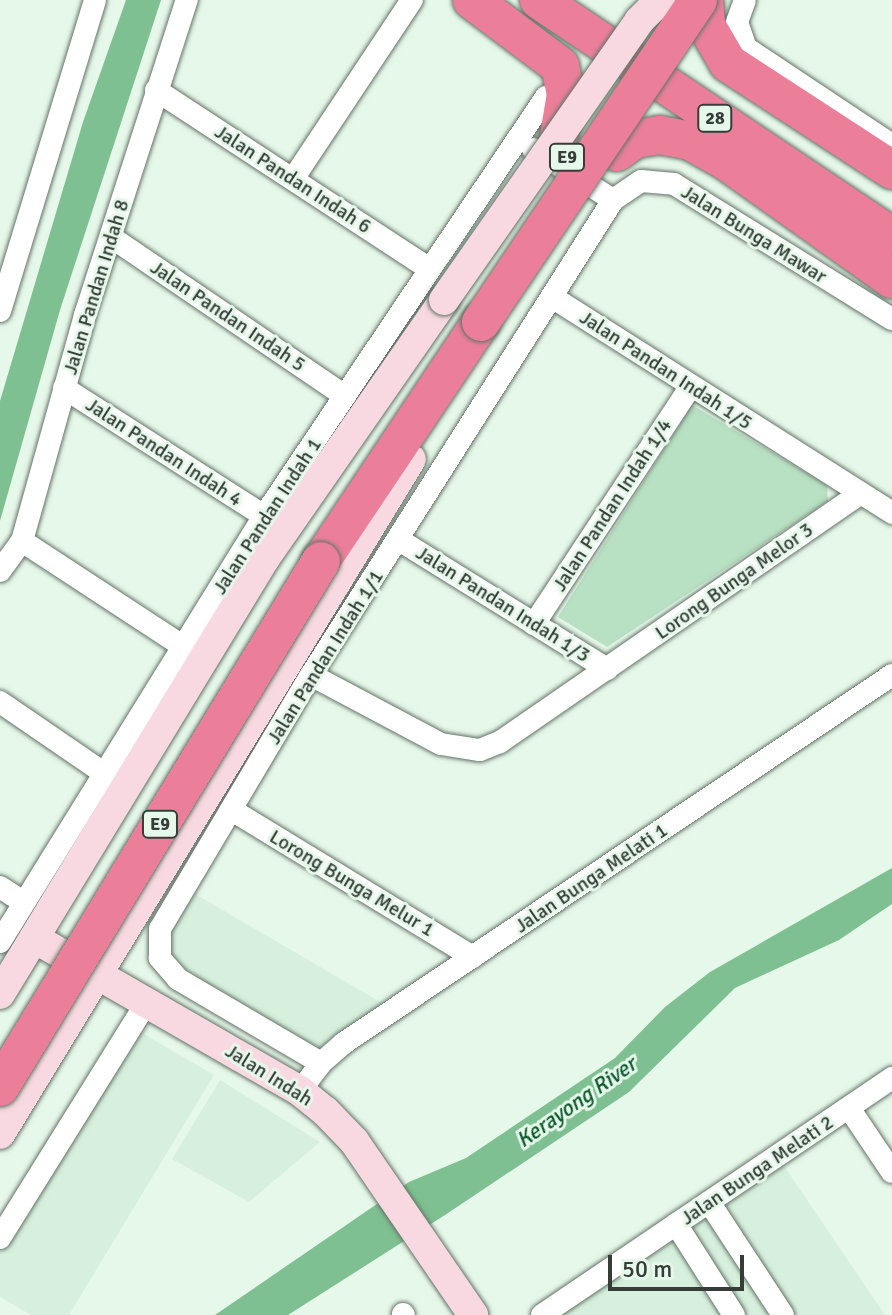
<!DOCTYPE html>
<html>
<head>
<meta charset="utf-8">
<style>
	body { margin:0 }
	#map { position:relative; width:892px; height:1315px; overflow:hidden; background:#e6f8ea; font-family:Signika,sans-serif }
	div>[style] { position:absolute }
	.built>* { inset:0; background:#d7f0dd }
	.green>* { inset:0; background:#b8e0c2 }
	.water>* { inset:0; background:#7ec091 }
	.roads { filter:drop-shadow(0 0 2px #637367) drop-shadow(0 0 2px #637367) }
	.street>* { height:22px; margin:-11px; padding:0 11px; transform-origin:11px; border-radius:11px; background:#fff }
	.secondary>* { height:30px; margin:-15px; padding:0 15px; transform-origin:15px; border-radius:15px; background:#f9d9e1 }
	.highway>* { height:38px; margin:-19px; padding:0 19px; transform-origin:19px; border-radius:19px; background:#eb7f9a }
	.bridges { filter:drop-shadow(0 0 2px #637367) drop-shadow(0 0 2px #637367) }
	.secondary-bridge>* { height:30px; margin:-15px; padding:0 15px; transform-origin:15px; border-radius:15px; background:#f9d9e1 }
	.highway-bridge>* { height:38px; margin:-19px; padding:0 19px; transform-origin:19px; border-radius:19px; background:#eb7f9a }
	span { translate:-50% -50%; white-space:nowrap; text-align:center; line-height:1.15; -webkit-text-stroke:6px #e6f8ea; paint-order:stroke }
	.shield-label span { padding:2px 6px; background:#e6f8ea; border:2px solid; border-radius:6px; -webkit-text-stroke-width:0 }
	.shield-label { font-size:18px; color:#363d38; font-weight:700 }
	.street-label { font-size:20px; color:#363d38 }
	.water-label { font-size:22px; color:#0b582d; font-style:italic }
	.scale { position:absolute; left:608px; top:1255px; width:136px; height:36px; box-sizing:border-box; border:4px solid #363d38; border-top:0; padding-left:10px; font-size:24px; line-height:28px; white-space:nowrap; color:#363d38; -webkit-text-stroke:6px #e6f8ea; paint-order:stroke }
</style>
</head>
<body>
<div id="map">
	<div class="built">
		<div style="clip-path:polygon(190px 891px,387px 1006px,320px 1055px,168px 962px,166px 932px)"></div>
		<div style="clip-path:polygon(137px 1030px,214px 1075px,69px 1315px,31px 1315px,0 1297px,0 1250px)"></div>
		<div style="clip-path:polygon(220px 1080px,320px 1142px,249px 1202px,172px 1159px)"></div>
		<div style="clip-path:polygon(778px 1157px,885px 1315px,537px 1315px)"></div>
	</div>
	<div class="green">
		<div style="clip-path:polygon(692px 405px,827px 485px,828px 501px,607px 647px,558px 617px)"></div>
	</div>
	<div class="water">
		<div style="clip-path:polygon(126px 0,161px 0,60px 310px,0 521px,0 401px,83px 122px)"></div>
		<div style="clip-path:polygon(892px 868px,892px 904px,839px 940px,735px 988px,629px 1092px,445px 1215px,288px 1315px,215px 1315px,409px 1182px,466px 1158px,615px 1058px,665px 1007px,710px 972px)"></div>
	</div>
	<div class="roads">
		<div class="street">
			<div style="left:745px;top:0;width:23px;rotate:110deg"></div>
			<div style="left:737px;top:22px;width:28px;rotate:71deg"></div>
			<div style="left:746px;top:48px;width:175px;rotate:33.6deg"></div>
			<div style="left:156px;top:90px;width:327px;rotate:33.2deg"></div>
			<div style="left:533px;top:149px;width:95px;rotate:32.5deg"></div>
			<div style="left:293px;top:179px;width:215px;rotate:-56.4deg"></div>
			<div style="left:111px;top:237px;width:283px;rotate:34.2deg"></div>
			<div style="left:552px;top:297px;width:403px;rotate:32.4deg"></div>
			<div style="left:0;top:311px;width:325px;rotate:-73deg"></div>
			<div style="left:64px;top:388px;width:237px;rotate:32.6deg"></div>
			<div style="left:399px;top:540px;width:245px;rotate:31.8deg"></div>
			<div style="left:22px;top:541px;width:194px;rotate:33.2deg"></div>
			<div style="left:0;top:571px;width:37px;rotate:-54deg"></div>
			<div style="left:22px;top:541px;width:235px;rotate:-74.4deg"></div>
			<div style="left:85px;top:315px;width:331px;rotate:-72.1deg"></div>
			<div style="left:534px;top:624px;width:284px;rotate:-56.6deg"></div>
			<div style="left:311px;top:675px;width:147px;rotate:28deg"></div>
			<div style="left:441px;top:744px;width:39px;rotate:9deg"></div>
			<div style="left:480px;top:750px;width:22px;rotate:-22deg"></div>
			<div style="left:500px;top:742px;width:437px;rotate:-34.6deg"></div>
			<div style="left:0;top:702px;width:127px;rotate:34.4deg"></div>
			<div style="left:232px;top:810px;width:282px;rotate:31.4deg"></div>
			<div style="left:0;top:887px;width:27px;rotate:33deg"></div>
			<div style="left:0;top:942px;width:501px;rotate:-58.21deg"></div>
			<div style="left:264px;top:516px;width:505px;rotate:-56.06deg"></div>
			<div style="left:321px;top:1063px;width:166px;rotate:-149.6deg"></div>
			<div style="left:178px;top:979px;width:28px;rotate:-131deg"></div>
			<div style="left:160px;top:958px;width:29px;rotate:-90deg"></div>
			<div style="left:160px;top:929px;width:295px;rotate:-59.3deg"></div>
			<div style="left:311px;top:675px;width:563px;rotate:-57.55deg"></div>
			<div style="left:613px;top:200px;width:34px;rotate:-34deg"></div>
			<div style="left:641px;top:181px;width:33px;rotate:5deg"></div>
			<div style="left:674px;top:184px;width:256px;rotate:31.8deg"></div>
			<div style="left:300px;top:1091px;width:35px;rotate:-53deg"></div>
			<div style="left:321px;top:1063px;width:30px;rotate:-41deg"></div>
			<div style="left:344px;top:1043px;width:660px;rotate:-33.88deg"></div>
			<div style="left:849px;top:1108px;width:77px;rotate:56.1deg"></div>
			<div style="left:709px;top:1202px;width:135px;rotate:56.8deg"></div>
			<div style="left:676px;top:1224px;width:108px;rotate:57.5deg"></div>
			<div style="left:0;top:1238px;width:278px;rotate:-58.1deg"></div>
			<div style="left:403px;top:1314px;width:1px;rotate:45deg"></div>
			<div style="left:542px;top:1315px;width:423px;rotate:-34.1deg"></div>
		</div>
		<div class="secondary">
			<div style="left:34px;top:938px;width:307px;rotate:29.9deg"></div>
			<div style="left:300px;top:1091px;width:32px;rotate:39deg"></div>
			<div style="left:325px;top:1111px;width:42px;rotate:46deg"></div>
			<div style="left:354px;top:1141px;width:211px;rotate:55.6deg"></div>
			<div style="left:0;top:994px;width:510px;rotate:-58.71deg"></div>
			<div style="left:265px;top:558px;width:314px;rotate:-55.2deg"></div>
			<div style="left:0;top:1134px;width:790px;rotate:-58.66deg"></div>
		</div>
		<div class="highway">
			<div style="left:472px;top:0;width:110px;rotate:36.9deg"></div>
			<div style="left:560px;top:66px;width:29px;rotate:78deg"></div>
			<div style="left:566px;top:94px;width:43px;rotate:99.5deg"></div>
			<div style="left:539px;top:0;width:425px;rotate:33.8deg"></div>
			<div style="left:704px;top:0;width:25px;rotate:85deg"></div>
			<div style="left:706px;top:25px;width:44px;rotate:59.9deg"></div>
			<div style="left:728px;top:63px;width:196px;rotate:33.1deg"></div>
			<div style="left:617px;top:152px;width:22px;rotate:-36deg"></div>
			<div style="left:635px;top:139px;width:25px;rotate:-9deg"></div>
			<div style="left:660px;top:135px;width:31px;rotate:11deg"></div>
			<div style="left:690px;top:141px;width:41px;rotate:29.1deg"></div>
			<div style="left:726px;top:161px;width:204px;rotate:35.4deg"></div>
			<div style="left:321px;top:561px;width:288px;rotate:-56.2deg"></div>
		</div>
	</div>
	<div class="bridges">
		<div class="secondary-bridge">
			<div style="left:444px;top:300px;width:340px;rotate:-55deg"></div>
			<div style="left:639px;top:21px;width:30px;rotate:-45deg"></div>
		</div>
		<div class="highway-bridge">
			<div style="left:481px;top:322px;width:388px;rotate:-56deg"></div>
			<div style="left:0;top:1087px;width:616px;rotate:-58.61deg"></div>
		</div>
	</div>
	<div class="shield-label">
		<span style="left:715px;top:118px">28</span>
		<span style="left:567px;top:157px">E9</span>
		<span style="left:160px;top:824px">E9</span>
	</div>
	<div class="street-label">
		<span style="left:293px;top:179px;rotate:33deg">Jalan Pandan Indah 6</span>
		<span style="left:754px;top:234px;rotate:32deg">Jalan Bunga Mawar</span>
		<span style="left:96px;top:287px;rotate:-73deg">Jalan Pandan Indah 8</span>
		<span style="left:228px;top:316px;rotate:34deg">Jalan Pandan Indah 5</span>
		<span style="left:666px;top:370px;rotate:33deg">Jalan Pandan Indah 1/5</span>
		<span style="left:164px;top:452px;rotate:33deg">Jalan Pandan Indah 4</span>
		<span style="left:612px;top:505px;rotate:-57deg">Jalan Pandan Indah 1/4</span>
		<span style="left:267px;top:516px;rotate:-57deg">Jalan Pandan Indah 1</span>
		<span style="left:734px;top:581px;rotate:-35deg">Lorong Bunga Melor 3</span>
		<span style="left:503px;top:604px;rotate:32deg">Jalan Pandan Indah 1/3</span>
		<span style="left:325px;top:657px;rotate:-58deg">Jalan Pandan Indah 1/1</span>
		<span style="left:591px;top:878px;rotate:-34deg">Jalan Bunga Melati 1</span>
		<span style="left:352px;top:883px;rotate:31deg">Lorong Bunga Melur 1</span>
		<span style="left:269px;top:1075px;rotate:32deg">Jalan Indah</span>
		<span style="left:757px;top:1170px;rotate:-34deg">Jalan Bunga Melati 2</span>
	</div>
	<div class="water-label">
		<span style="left:576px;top:1102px;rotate:-35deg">Kerayong River</span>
	</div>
	<div class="scale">50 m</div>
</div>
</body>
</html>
